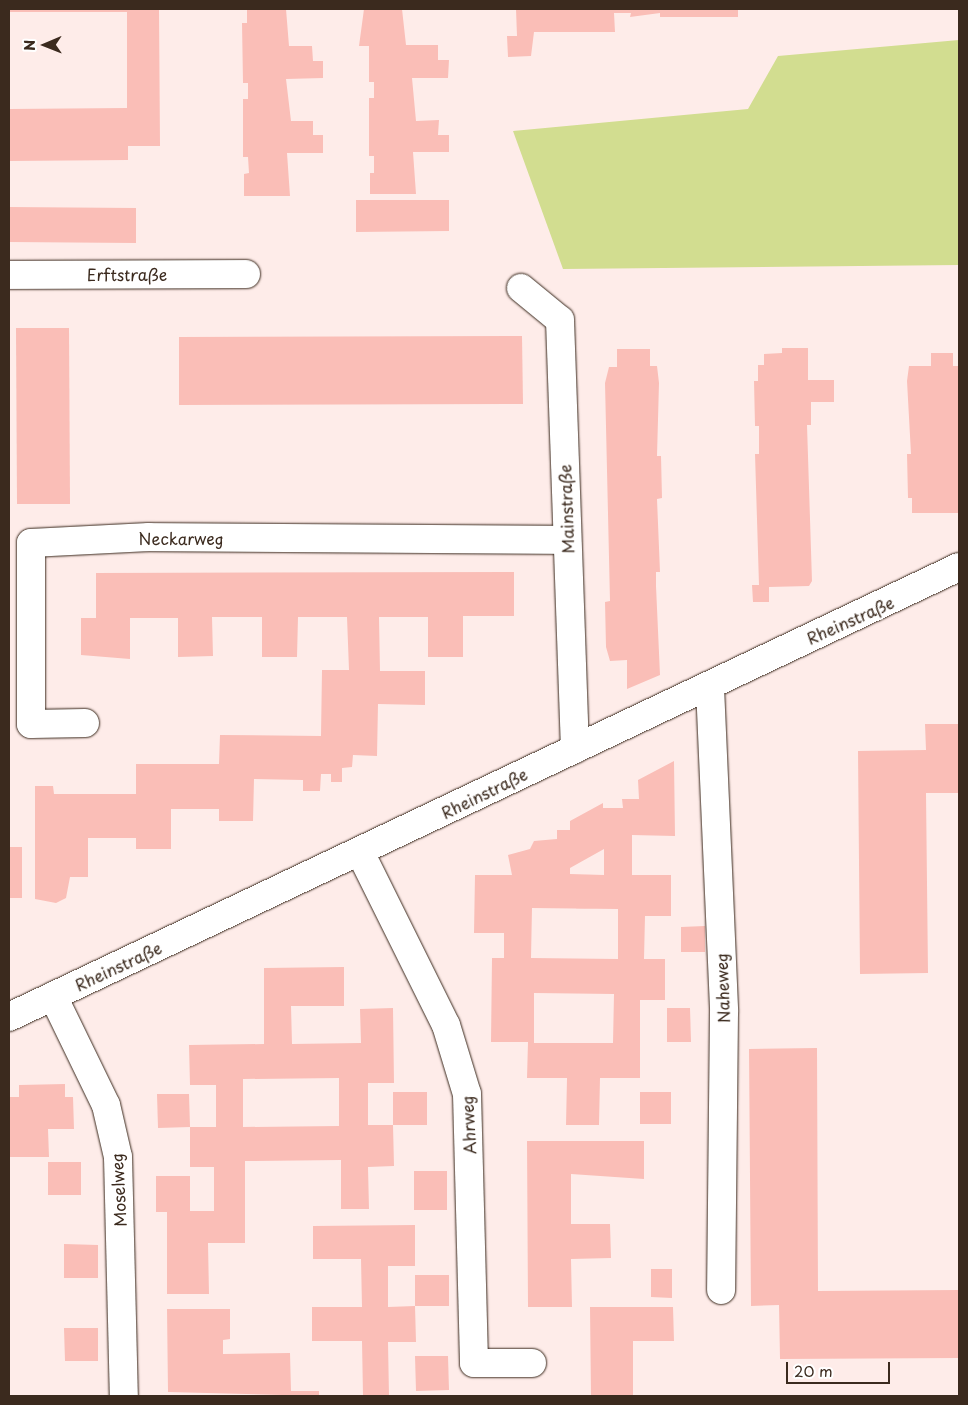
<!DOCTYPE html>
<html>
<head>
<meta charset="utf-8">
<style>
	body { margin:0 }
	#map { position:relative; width:968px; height:1405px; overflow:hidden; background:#feece9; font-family:"Playpen Sans",sans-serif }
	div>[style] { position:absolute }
	.green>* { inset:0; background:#d2dd90 }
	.building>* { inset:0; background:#fabeb7 }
	.roads { filter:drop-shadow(0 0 1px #3b2a1e) drop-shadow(0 0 1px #3b2a1e) }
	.street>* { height:28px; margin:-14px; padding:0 14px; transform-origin:14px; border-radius:14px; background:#fff }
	span { translate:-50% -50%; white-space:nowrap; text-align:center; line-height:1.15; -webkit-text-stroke:4px #fff; paint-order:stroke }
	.street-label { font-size:16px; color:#3b2a1e }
	.frame { position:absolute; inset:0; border:10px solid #3b2a1e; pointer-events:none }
	.north { position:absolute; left:20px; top:20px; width:50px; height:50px; -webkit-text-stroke:4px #fff; paint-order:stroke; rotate:269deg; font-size:14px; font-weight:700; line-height:20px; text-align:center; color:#3b2a1e }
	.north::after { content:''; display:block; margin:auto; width:18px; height:22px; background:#3b2a1e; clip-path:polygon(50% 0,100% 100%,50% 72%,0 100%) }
	.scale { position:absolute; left:786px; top:1362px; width:104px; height:22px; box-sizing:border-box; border:2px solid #3b2a1e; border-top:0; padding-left:6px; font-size:15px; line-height:18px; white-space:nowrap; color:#3b2a1e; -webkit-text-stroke:4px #fff; paint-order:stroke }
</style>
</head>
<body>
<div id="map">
	<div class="green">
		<div style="clip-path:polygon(959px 40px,959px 265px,563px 269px,513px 131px,748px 109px,778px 56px)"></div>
	</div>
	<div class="building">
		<div style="clip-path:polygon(9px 9px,159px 9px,160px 146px,128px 146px,128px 160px,9px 161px,9px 109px,127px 108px,127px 12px,9px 12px)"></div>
		<div style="clip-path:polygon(247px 9px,286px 9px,289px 46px,312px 46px,313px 61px,323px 61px,323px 78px,286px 79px,291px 121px,313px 121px,313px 135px,323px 135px,323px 153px,287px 153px,290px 196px,244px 196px,244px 174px,249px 173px,248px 157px,243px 157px,243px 99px,248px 99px,248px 83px,243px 83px,242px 23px,247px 23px)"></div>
		<div style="clip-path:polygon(364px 9px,402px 9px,406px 45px,438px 45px,438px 60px,449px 60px,448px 78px,412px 78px,416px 121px,439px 120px,438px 135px,449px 135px,449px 152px,413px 152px,416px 194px,370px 194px,370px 173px,374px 173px,374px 156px,369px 156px,369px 98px,374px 98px,374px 82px,369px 82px,369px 46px,359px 46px)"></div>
		<div style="clip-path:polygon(516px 9px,738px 9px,738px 17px,660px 17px,660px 13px,630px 17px,631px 13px,614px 13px,615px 32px,534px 32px,531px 56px,508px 57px,507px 36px,517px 36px)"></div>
		<div style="clip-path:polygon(356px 200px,449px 200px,449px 231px,356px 232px)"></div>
		<div style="clip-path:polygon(9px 207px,136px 208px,136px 243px,9px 242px)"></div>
		<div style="clip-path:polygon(16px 328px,69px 328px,70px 504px,17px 504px)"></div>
		<div style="clip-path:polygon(522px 336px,523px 404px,179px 405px,179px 337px)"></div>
		<div style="clip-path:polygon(782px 348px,808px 348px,808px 380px,834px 380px,834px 402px,811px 402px,811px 425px,807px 425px,812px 581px,809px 586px,769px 587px,769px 602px,753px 602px,752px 585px,759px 585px,755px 454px,759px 454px,759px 426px,755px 426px,754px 381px,758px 381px,758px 365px,764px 365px,764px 354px,782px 353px)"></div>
		<div style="clip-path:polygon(617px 349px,650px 349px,650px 366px,657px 366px,659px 383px,657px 456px,661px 456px,662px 498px,657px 499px,660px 572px,656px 572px,656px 586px,660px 675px,627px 689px,627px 660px,610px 661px,606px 647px,605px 602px,610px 601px,605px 383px,609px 367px,617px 367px)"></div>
		<div style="clip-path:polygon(931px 353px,953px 353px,953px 366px,959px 366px,959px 513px,912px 513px,912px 498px,908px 498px,907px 454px,911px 454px,907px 381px,909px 366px,931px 366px)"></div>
		<div style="clip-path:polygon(514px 572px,514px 616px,463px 616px,463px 657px,428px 657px,428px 617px,379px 617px,380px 671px,425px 671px,425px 705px,378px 704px,377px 756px,353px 755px,352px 767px,342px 768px,342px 782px,331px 782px,331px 774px,321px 774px,320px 791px,303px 791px,303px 780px,254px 779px,253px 821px,219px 821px,219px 809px,171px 809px,171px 849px,136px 849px,136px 838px,88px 838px,88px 877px,70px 877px,66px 898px,56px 903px,35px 899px,35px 786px,53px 786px,54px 794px,136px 794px,136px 764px,219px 764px,220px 735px,321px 736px,322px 670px,349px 670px,347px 617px,298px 617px,297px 657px,262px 657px,262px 617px,212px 617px,213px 656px,178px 657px,178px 618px,130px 618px,130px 659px,81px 655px,81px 618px,96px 618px,96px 573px)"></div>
		<div style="clip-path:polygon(925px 724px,959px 724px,959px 793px,926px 793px,928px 973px,860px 974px,858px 751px,926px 750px)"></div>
		<div style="clip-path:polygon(evenodd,674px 761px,675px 836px,632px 835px,632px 875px,671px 875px,671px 916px,645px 916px,644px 959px,665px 959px,665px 1000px,640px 1000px,640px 1078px,600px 1078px,599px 1125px,566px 1125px,567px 1078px,527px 1078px,528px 1042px,491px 1042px,492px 958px,504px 958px,504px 933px,474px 933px,475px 875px,512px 875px,508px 855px,530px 849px,534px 841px,557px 839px,557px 830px,570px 830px,570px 821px,603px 803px,603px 808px,623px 808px,622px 799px,639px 799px,638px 780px,674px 761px,604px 849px,604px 875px,570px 874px,570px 868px,604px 849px,674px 761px,532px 908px,618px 909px,618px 959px,531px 958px,532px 908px,674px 761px,534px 993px,614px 994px,613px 1043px,534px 1043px,534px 993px)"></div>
		<div style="clip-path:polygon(9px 847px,22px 847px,22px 898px,9px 898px)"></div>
		<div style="clip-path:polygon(705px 926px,705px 952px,681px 952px,681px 927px)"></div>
		<div style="clip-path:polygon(evenodd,344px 967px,344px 1006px,291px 1006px,292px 1044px,361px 1043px,360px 1009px,393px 1008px,394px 1083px,368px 1083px,368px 1125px,393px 1125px,394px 1166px,368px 1167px,369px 1209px,341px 1209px,341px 1160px,245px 1161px,245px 1243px,208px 1243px,209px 1294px,167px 1294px,167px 1212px,156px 1212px,156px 1176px,190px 1176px,190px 1211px,214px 1211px,214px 1167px,190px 1167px,190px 1127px,216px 1127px,216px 1085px,190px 1085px,189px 1045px,264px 1044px,264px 968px,344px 967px,339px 1078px,339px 1126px,243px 1127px,243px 1079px,339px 1078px)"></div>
		<div style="clip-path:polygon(667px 1008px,690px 1008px,691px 1042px,667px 1042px)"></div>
		<div style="clip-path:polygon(817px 1048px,818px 1291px,959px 1290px,959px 1358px,780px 1359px,779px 1305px,751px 1306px,749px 1049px)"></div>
		<div style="clip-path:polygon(65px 1084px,65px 1097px,73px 1097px,74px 1129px,48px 1129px,49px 1157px,9px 1157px,9px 1097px,19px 1097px,19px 1085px)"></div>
		<div style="clip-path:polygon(393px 1092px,427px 1092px,427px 1125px,393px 1125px)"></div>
		<div style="clip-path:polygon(640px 1092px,671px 1092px,671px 1124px,640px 1124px)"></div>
		<div style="clip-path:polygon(157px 1094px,189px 1094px,190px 1127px,158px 1128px)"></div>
		<div style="clip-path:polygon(527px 1141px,644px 1141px,644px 1179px,571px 1174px,571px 1224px,610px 1224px,611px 1258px,571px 1259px,572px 1307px,528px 1307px)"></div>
		<div style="clip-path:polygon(48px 1162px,81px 1162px,81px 1195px,48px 1195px)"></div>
		<div style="clip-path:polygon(414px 1171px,447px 1171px,447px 1210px,414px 1210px)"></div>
		<div style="clip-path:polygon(415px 1225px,415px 1266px,388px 1266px,388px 1307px,415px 1306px,416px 1342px,388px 1342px,389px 1396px,363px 1396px,362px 1341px,312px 1341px,312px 1307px,362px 1307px,361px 1259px,313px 1259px,313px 1226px)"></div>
		<div style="clip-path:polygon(64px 1244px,98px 1245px,98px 1278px,64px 1278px)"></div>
		<div style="clip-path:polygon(651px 1269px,672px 1269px,672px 1298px,651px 1297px)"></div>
		<div style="clip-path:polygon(415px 1275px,449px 1275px,449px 1306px,415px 1306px)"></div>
		<div style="clip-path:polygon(590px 1307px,673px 1307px,674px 1341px,633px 1341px,633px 1396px,591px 1396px)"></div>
		<div style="clip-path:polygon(167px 1309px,230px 1309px,230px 1339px,223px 1340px,223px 1354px,290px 1353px,291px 1391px,319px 1391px,319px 1396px,168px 1392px)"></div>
		<div style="clip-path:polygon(64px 1328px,98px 1328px,98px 1361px,65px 1361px)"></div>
		<div style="clip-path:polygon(415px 1356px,448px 1356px,449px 1390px,416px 1391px)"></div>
	</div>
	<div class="roads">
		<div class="street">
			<div style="left:9px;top:275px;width:237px;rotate:-0.2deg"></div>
			<div style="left:521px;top:288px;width:50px;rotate:39.4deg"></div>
			<div style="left:560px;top:320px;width:429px;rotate:88deg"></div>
			<div style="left:710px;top:687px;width:325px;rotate:87.5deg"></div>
			<div style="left:724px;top:1012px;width:278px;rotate:90.6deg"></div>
			<div style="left:85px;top:723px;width:54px;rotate:178.9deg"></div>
			<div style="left:31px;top:724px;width:181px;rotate:-90deg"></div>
			<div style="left:31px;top:543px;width:118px;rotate:-2.9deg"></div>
			<div style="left:149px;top:537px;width:417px;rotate:0.4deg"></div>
			<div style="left:360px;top:852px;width:193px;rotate:63.6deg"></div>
			<div style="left:446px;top:1025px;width:72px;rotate:73.1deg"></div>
			<div style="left:467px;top:1094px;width:269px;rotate:88.5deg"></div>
			<div style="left:474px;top:1363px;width:58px"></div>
			<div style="left:53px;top:996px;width:121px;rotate:64.1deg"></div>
			<div style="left:106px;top:1105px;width:53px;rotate:77deg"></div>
			<div style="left:118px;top:1157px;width:239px;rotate:88.6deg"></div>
			<div style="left:9px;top:1017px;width:1051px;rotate:-25.35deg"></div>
		</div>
	</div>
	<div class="street-label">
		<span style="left:127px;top:274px">Erftstraße</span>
		<span style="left:566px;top:509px;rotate:-92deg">Mainstraße</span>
		<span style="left:181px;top:538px">Neckarweg</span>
		<span style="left:850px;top:620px;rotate:-24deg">Rheinstraße</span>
		<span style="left:484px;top:793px;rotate:-26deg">Rheinstraße</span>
		<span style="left:118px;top:966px;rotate:-25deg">Rheinstraße</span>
		<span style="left:722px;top:988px;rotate:-92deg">Naheweg</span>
		<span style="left:468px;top:1125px;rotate:-93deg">Ahrweg</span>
		<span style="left:118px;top:1190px;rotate:-93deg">Moselweg</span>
	</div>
	<div class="frame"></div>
	<div class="north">N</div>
	<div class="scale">20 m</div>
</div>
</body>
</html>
